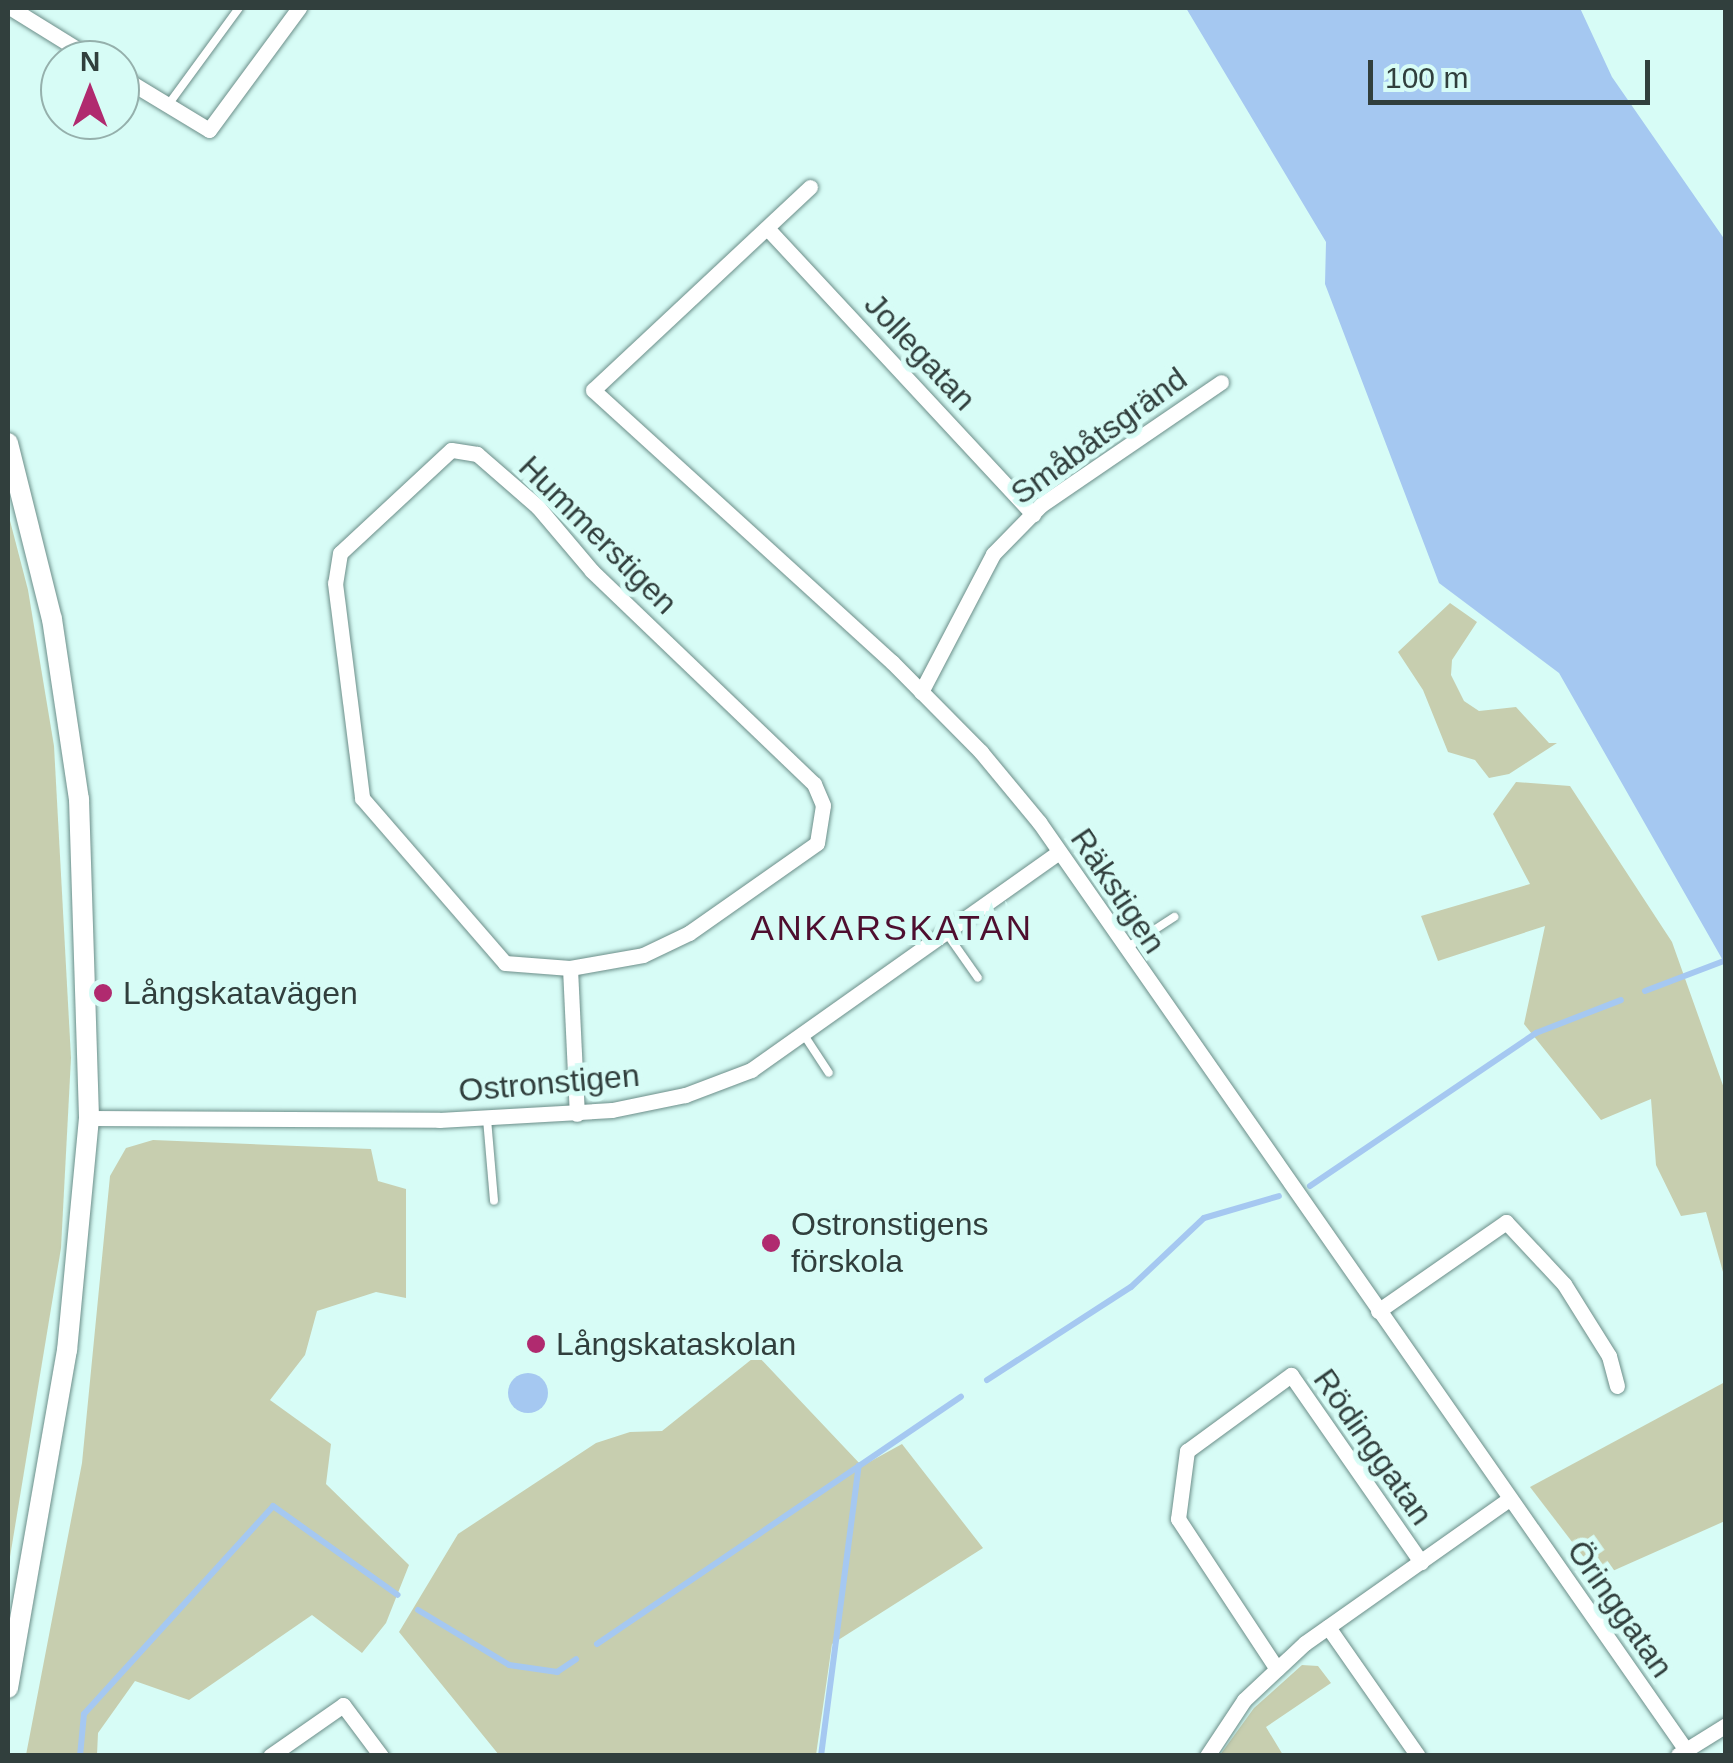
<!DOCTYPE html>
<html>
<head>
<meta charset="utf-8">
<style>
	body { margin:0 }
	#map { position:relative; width:1733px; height:1763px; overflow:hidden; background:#d7fcf6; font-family:Helvetica,sans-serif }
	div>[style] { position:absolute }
	.green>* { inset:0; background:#c7ceaf }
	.water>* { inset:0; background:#a5c8f1 }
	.round { border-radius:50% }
	.stream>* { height:6px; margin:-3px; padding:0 3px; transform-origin:3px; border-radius:3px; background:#a5c8f1 }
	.roads { filter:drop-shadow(0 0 2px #6c8e89) drop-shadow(0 0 2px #6c8e89) }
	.service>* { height:8px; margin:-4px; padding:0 4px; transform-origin:4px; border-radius:4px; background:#fff }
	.minor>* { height:15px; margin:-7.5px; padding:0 7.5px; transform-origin:7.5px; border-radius:7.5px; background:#fff }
	.tertiary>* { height:20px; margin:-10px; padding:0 10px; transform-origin:10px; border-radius:10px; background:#fff }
	.dots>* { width:28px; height:28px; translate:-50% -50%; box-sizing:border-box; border:5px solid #d7fcf6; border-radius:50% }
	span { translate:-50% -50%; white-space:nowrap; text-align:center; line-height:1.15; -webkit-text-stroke:10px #d7fcf6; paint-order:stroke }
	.street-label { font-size:32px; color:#313f3d }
	.poi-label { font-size:32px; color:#313f3d }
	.left { translate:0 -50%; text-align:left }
	.neighbourhood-label { font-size:35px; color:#4e0e2f; letter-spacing:2.5px }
	.frame { position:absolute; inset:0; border:10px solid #313f3d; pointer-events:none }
	.north { position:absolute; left:40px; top:40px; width:100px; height:100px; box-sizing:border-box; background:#d7fcf6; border:2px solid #95b0ac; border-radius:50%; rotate:0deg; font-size:28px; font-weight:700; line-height:40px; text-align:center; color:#313f3d }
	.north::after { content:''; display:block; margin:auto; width:35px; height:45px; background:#b02a6f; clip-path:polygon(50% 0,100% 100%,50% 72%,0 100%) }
	.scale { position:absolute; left:1368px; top:60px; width:282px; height:45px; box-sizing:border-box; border:5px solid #313f3d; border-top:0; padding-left:12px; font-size:30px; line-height:35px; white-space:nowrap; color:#313f3d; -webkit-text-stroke:8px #d7fcf6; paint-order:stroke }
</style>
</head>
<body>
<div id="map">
	<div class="green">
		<div style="clip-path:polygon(8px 513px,28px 590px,54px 746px,71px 1058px,61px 1248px,8px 1569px)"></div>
		<div style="clip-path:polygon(1450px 603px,1477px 622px,1452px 660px,1451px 675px,1464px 701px,1479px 711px,1516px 707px,1549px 743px,1557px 743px,1509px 774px,1489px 778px,1475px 760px,1448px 752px,1423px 690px,1398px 652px)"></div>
		<div style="clip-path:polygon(1516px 782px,1570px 786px,1672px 942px,1725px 1091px,1725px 1279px,1706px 1212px,1681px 1216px,1656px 1165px,1651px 1099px,1601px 1120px,1524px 1024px,1545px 926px,1438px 961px,1421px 916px,1530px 884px,1493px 814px)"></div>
		<div style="clip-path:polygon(153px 1140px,371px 1149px,378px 1181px,406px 1189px,406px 1298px,376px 1292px,317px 1311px,305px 1355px,270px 1400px,331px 1444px,326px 1484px,409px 1565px,386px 1623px,362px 1653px,312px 1615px,189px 1700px,135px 1681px,98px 1733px,97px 1755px,26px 1755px,82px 1463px,110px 1176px,126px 1148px)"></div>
		<div style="clip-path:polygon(757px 1355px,862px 1466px,902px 1444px,983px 1548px,832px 1644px,816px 1755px,499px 1755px,399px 1632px,458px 1534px,596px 1443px,630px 1432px,662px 1431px)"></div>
		<div style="clip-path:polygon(1725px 1382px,1725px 1521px,1599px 1577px,1530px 1487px)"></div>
		<div style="clip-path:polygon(1302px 1665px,1318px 1666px,1331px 1683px,1266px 1727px,1283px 1755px,1220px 1755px,1254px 1708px)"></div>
	</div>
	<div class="water">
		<div style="clip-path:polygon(1186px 8px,1580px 8px,1612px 77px,1725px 240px,1725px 964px,1559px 673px,1439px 583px,1325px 284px,1326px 242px)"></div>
		<div class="round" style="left:508px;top:1373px;width:40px;height:40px"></div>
	</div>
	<div class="stream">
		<div style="left:1645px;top:991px;width:85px;rotate:-20.8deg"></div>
		<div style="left:1310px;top:1186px;width:273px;rotate:-34.1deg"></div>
		<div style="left:1536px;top:1033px;width:91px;rotate:-21.2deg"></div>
		<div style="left:987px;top:1380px;width:171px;rotate:-32.9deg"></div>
		<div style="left:1131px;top:1287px;width:100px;rotate:-43.4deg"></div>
		<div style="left:1204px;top:1218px;width:78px;rotate:-16.3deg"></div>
		<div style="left:418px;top:1610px;width:106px;rotate:31.1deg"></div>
		<div style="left:509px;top:1665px;width:49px;rotate:8.3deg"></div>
		<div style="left:557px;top:1672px;width:23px;rotate:-34deg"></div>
		<div style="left:597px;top:1644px;width:440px;rotate:-34.2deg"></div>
		<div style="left:80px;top:1756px;width:42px;rotate:-84.6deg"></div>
		<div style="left:84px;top:1714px;width:281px;rotate:-47.7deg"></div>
		<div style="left:273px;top:1506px;width:153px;rotate:35.5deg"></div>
		<div style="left:821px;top:1756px;width:293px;rotate:-82.6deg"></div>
	</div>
	<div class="roads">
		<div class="service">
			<div style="left:168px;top:105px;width:120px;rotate:-53.8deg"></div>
			<div style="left:945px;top:931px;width:57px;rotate:54.9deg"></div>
			<div style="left:1125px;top:949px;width:59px;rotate:-33.1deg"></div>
			<div style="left:804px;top:1035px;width:45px;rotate:56.7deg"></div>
			<div style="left:487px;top:1119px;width:82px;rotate:85.1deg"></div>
		</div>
		<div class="minor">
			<div style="left:11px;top:8px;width:99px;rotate:31.8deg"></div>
			<div style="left:120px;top:76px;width:104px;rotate:31.2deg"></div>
			<div style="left:209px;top:130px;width:152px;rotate:-53.6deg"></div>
			<div style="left:810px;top:187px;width:297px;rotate:136.9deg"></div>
			<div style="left:593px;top:390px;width:404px;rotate:42.3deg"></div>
			<div style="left:892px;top:662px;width:127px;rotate:45.3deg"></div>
			<div style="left:981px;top:752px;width:91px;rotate:50.4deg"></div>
			<div style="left:1039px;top:822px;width:1131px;rotate:55.12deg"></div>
			<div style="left:767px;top:228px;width:391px;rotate:47.1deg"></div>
			<div style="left:921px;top:692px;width:156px;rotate:-62.4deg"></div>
			<div style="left:993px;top:554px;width:69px;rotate:-45.6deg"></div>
			<div style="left:1041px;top:505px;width:218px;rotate:-34.3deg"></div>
			<div style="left:570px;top:968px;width:74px;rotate:-10.1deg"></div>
			<div style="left:643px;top:955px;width:51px;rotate:-25.6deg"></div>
			<div style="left:689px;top:933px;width:156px;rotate:-35.1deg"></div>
			<div style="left:817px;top:843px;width:38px;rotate:-81deg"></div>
			<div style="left:823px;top:805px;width:23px;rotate:-113deg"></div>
			<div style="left:814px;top:784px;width:308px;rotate:-136.2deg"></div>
			<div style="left:592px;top:571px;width:84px;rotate:-130.2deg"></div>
			<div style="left:538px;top:507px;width:81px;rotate:-139deg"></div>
			<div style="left:477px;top:454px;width:26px;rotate:-171deg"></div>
			<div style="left:451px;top:450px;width:151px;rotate:137.1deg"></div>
			<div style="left:340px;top:553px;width:30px;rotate:99deg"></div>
			<div style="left:335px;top:583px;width:217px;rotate:82.8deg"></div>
			<div style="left:362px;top:798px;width:218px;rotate:49.1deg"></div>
			<div style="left:505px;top:963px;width:65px;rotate:4.4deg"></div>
			<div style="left:570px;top:968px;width:146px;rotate:87.3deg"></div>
			<div style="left:89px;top:1118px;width:350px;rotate:0.3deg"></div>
			<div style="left:439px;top:1120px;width:173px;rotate:-3.3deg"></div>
			<div style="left:612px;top:1110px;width:75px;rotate:-11.6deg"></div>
			<div style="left:685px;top:1095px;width:71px;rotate:-20.7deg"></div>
			<div style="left:751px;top:1070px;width:377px;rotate:-35.3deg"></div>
			<div style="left:1378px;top:1311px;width:156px;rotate:-34.8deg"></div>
			<div style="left:1506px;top:1222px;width:85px;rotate:46.9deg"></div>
			<div style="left:1564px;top:1284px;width:85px;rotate:58deg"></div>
			<div style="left:1609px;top:1356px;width:31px;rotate:75deg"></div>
			<div style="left:1328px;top:1627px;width:157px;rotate:55.1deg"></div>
			<div style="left:1277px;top:1669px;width:180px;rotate:-123.4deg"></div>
			<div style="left:1178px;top:1519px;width:69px;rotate:-82.5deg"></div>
			<div style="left:1187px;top:1451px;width:129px;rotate:-36.2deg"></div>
			<div style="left:1291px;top:1375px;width:228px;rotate:55.2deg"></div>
			<div style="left:1678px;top:1755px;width:57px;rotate:-32deg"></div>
			<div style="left:270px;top:1756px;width:89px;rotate:-34.9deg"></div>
			<div style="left:343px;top:1705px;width:64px;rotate:53.3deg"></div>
			<div style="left:1207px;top:1756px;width:67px;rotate:-56.5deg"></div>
			<div style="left:1244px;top:1700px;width:83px;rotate:-43.1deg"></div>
			<div style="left:1305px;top:1643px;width:250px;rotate:-35.2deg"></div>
		</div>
		<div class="tertiary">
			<div style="left:8px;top:443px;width:181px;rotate:76deg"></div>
			<div style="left:52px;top:619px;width:182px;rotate:81.5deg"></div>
			<div style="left:79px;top:799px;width:319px;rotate:88.2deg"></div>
			<div style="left:89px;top:1118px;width:233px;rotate:95.4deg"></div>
			<div style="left:67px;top:1350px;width:343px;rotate:99.9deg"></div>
		</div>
	</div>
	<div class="dots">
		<div style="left:103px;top:993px;background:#b02a6f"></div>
		<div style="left:771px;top:1243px;background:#b02a6f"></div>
		<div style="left:536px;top:1344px;background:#b02a6f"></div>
	</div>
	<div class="street-label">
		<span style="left:920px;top:352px;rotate:47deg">Jollegatan</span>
		<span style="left:1099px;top:436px;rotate:-36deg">Småbåtsgränd</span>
		<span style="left:598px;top:535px;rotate:45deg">Hummerstigen</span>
		<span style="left:1118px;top:891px;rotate:56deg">Räkstigen</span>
		<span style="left:549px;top:1083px;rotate:-5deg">Ostronstigen</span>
		<span style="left:1373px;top:1447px;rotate:55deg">Rödinggatan</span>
		<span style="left:1620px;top:1609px;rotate:55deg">Öringgatan</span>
	</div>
	<div class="poi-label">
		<span class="left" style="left:123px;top:993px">Långskatavägen</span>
		<span class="left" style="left:791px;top:1243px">Ostronstigens<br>förskola</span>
		<span class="left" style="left:556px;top:1344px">Långskataskolan</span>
	</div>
	<div class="neighbourhood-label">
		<span style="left:892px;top:928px">ANKARSKATAN</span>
	</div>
	<div class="frame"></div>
	<div class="north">N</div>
	<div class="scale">100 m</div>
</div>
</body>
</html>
